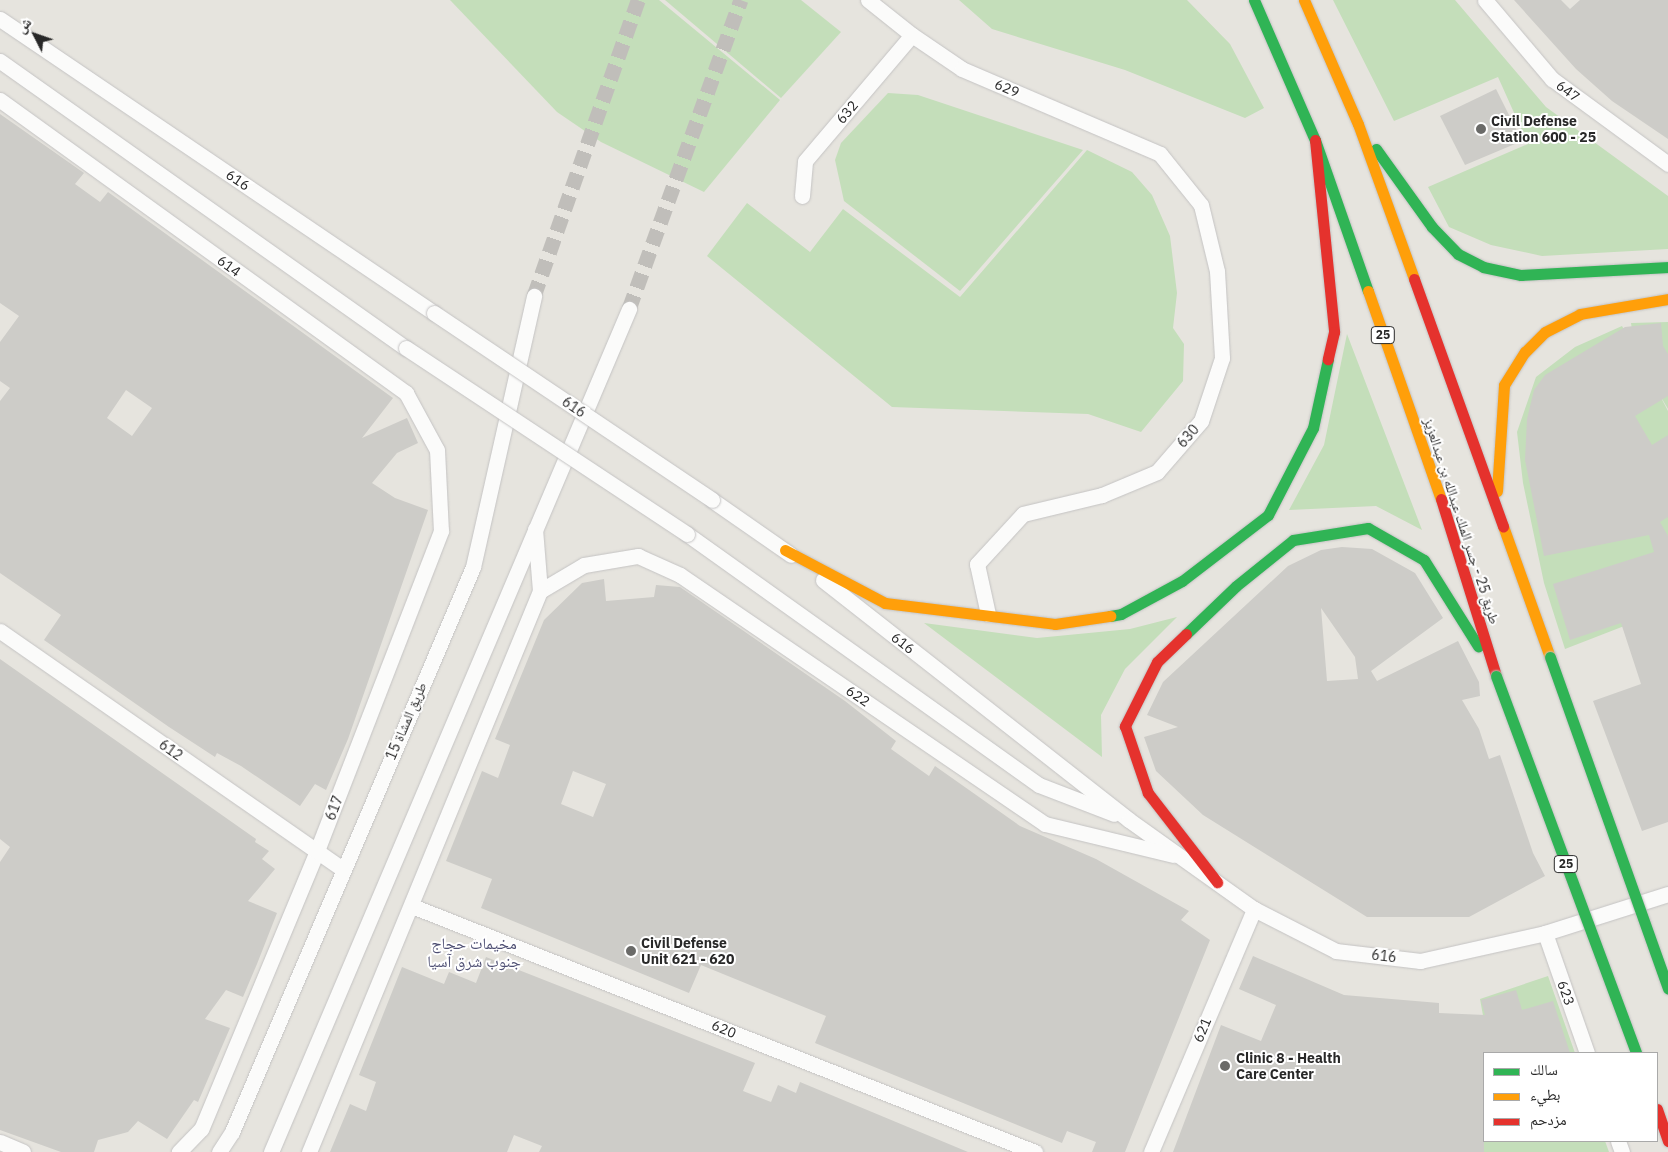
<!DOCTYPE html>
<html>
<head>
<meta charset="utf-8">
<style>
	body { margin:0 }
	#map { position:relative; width:1668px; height:1152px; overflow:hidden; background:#e6e4de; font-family:"IBM Plex Sans","Noto Naskh Arabic",sans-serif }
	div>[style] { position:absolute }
	.green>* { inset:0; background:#c4deba }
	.building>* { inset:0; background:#cdccc8 }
	.street-tunnel>* { height:15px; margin-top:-7.5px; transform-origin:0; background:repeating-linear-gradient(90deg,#c0beba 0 15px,transparent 0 23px) }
	.roads { filter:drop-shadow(0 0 1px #c4c3c3) drop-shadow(0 0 1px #c4c3c3) }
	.street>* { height:15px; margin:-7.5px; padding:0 7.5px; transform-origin:7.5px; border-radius:7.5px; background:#fbfbfa }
	.fast>* { height:11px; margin:-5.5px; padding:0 5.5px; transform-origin:5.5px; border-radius:5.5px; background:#30b455 }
	.slow>* { height:11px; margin:-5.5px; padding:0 5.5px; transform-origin:5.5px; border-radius:5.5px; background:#ff9f0a }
	.jam>* { height:11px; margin:-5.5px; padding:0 5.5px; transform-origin:5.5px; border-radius:5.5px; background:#e5322d }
	.bridges { filter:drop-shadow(0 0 1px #c4c3c3) drop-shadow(0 0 1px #c4c3c3) }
	.street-bridge>* { height:15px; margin:-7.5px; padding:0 7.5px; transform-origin:7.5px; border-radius:7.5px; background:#fbfbfa }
	.fast-bridge>* { height:11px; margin:-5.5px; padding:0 5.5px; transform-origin:5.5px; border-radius:5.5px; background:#30b455 }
	.dots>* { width:14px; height:14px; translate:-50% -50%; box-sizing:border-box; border:2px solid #fff; border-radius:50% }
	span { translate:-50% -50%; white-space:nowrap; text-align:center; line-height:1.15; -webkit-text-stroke:4px #fff; paint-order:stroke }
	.shield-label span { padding:1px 4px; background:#fff; border:1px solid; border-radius:4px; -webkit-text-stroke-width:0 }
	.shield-label { font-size:12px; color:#282828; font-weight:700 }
	.street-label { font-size:14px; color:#282828 }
	.poi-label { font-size:14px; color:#282828; font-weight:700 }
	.left { translate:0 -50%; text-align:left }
	.quarter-label { font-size:16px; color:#4e4f73 }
	.legend { position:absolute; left:1483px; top:1052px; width:175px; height:90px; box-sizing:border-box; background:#fff; border:1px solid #a9a9a9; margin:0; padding:6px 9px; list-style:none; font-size:15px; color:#282828 }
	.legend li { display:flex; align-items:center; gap:10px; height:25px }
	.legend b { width:25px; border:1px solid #a9a9a9 }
	.north { position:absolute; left:10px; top:10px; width:50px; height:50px; -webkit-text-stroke:4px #fff; paint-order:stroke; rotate:311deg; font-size:14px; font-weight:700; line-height:20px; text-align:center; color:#282828 }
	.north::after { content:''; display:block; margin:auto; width:18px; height:22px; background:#282828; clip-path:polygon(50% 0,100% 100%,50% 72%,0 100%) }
</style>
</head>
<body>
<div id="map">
	<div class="green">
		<div style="clip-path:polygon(450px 0,659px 0,780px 100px,704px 192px,601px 142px,557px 112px)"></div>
		<div style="clip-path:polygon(665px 0,801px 0,841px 32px,781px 98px)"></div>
		<div style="clip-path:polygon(959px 0,1187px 0,1230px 44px,1264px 108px,1245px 118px,1125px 70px,992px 29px)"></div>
		<div style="clip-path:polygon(1333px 0,1455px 0,1546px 107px,1668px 196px,1668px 249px,1542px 256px,1491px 245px,1449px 227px,1428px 187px,1528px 144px,1498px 77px,1394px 121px)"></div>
		<div style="clip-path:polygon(888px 93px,918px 95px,1083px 150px,960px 291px,844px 201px,835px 160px,841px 143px)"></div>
		<div style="clip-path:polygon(1087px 150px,1132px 172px,1152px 195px,1170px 236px,1177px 293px,1173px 328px,1184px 344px,1183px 381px,1141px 432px,1088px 414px,892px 407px,707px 256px,747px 203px,810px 252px,843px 209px,960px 297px)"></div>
		<div style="clip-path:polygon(1668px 322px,1668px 409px,1658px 392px,1668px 411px,1668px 609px,1565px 649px,1544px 583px,1523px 483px,1517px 432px,1536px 377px,1575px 347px,1622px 326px,1635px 350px,1631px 323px)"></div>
		<div style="clip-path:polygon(1347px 334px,1422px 530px,1376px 506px,1289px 510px,1324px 445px)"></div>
		<div style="clip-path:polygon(1177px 617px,1125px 669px,1101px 715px,1102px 757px,924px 623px,1037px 638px,1130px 629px)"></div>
		<div style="clip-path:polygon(1548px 976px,1575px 1053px,1484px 1053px,1484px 1141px,1605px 1141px,1609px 1152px,1445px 1152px,1488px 1043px,1480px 999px)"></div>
	</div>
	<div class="building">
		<div style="clip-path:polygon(1514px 0,1561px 0,1570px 9px,1580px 0,1668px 0,1668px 139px,1612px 101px,1576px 69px)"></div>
		<div style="clip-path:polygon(1496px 89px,1522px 141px,1465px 165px,1440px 116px)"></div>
		<div style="clip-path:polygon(evenodd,0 114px,84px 173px,75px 184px,100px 202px,108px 192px,393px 398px,362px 438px,407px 418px,418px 443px,397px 453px,372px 483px,395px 498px,428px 510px,348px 739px,326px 790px,315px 784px,300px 806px,241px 766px,217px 753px,215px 757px,169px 727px,44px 640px,61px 615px,0 573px,0 401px,10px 388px,0 381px,0 342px,19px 316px,0 303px,0 114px,126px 390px,152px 408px,132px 436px,107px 418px,126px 390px)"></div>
		<div style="clip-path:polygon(1661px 323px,1663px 346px,1668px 354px,1668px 396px,1635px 416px,1652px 445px,1668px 435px,1668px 517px,1660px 522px,1668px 536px,1668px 822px,1642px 831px,1593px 701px,1641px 684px,1621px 623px,1570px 640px,1553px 584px,1654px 552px,1649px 535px,1544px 556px,1525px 460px,1527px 419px,1534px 390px,1545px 375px,1625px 327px)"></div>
		<div style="clip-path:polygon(evenodd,1342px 547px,1372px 549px,1415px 573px,1443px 618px,1371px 671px,1377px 681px,1458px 641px,1479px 682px,1480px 696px,1462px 700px,1479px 729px,1489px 759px,1500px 755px,1533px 853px,1545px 876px,1469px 917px,1367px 917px,1203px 815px,1156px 771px,1144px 737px,1178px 727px,1147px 715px,1163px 682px,1288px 566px,1321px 550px,1342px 547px,1321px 608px,1355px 657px,1358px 679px,1327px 681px,1321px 608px)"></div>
		<div style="clip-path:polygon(evenodd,604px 579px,606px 601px,654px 597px,656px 585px,680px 587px,845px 701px,896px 741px,891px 749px,929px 776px,935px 766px,1020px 826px,1096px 859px,1189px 911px,1181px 920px,1210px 940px,1125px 1152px,1092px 1152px,1096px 1142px,1067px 1131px,1062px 1143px,815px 1043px,826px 1016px,701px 965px,689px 993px,481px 908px,492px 879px,446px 861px,482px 771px,498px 778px,510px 745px,495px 739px,544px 620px,582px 583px,604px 579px,573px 771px,606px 784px,593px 817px,561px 804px,573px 771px)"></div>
		<div style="clip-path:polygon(0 659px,256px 839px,255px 842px,269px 851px,262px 859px,275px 869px,248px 901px,277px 913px,257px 964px,243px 997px,226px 990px,205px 1019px,230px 1028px,198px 1102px,194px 1100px,167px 1139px,138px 1121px,128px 1132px,98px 1140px,94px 1152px,61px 1152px,0 1130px,0 862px,10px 847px,0 839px)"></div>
		<div style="clip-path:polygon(1253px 956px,1344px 995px,1439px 1003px,1439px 1013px,1485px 1015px,1481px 1000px,1516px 990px,1522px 1010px,1553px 1001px,1570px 1053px,1484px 1053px,1484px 1152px,1173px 1152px,1221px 1025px,1261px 1041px,1276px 1005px,1239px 989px)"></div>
		<div style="clip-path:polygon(486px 957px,755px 1063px,743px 1091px,771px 1102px,778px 1085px,796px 1093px,800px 1082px,968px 1152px,539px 1152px,542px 1146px,514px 1135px,507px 1152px,330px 1152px,350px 1104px,366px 1111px,376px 1082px,359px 1075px,402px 967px,444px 984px,449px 972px,476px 983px)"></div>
	</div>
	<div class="street-tunnel">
		<div style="left:534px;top:296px;width:314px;rotate:-70.6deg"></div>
		<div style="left:629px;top:309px;width:329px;rotate:-70.1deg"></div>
	</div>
	<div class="roads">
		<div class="street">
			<div style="left:868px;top:0;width:56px;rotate:38.5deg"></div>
			<div style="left:912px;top:35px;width:60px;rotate:34.2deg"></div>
			<div style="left:962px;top:69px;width:215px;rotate:23.2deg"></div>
			<div style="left:1160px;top:154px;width:65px;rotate:51.2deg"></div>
			<div style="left:1201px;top:205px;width:68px;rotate:76.4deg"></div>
			<div style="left:1217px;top:271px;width:87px;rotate:86.7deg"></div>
			<div style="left:1222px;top:358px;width:66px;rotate:108.4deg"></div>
			<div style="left:1201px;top:421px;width:67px;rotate:130.8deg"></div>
			<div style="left:1157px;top:472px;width:60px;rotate:157.3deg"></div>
			<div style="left:1102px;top:495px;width:81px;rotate:166.5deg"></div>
			<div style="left:1023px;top:514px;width:68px;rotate:132.6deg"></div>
			<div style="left:977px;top:564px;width:51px;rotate:77.6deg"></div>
			<div style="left:1485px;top:0;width:104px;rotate:49.7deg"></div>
			<div style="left:1552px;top:79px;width:144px;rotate:36.2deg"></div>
			<div style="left:0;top:19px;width:524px;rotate:34.11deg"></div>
			<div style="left:0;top:61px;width:497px;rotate:35.3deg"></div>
			<div style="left:0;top:100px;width:501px;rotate:35.82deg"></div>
			<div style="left:406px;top:393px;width:65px;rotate:61.5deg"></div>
			<div style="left:437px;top:450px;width:81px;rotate:87.2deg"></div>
			<div style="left:441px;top:531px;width:343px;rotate:111.2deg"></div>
			<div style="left:317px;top:851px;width:301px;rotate:112.6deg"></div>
			<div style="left:201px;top:1129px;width:32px;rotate:134deg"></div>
			<div style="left:802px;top:196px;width:35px;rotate:-85deg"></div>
			<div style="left:805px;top:161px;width:165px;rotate:-49.7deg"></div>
			<div style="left:712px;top:500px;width:96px;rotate:34.8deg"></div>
			<div style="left:687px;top:534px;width:432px;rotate:35.5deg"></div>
			<div style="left:1039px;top:785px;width:80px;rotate:21.1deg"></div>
			<div style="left:823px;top:580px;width:389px;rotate:38.1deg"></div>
			<div style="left:1129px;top:820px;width:153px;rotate:35.5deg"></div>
			<div style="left:1254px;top:909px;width:92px;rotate:27.1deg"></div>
			<div style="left:1336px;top:951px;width:85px;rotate:6.8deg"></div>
			<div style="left:1420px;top:961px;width:128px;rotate:-12.6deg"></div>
			<div style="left:1545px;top:933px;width:129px;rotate:-17.6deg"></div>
			<div style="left:540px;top:591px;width:51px;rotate:-30.6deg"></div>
			<div style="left:584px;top:565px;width:55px;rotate:-9.5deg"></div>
			<div style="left:638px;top:556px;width:46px;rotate:24.3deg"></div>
			<div style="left:680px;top:575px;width:442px;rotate:34.3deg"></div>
			<div style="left:1045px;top:824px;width:132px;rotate:13.6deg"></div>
			<div style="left:0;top:631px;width:417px;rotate:34.8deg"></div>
			<div style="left:412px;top:906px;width:670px;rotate:21.55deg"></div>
			<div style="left:1545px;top:933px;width:127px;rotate:70.7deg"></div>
			<div style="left:1618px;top:1141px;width:12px;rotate:70deg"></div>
			<div style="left:0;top:1142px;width:25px;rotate:23deg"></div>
			<div style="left:219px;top:1152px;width:24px;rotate:-57deg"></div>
			<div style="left:232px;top:1132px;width:614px;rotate:-66.9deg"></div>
			<div style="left:473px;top:567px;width:278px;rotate:-77.3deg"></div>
			<div style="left:271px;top:1152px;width:916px;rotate:-66.99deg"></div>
			<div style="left:309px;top:1152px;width:607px;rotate:-67.62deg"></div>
			<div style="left:540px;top:591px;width:62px;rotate:-94.6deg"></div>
			<div style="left:1151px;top:1152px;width:264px;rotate:-67deg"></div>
		</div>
		<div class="fast">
			<div style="left:1254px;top:0;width:153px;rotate:66.5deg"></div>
			<div style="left:1315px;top:140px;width:160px;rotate:70.7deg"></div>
			<div style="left:1376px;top:149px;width:96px;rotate:54.3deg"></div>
			<div style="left:1432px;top:227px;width:37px;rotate:46deg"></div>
			<div style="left:1458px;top:254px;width:28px;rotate:27deg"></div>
			<div style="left:1483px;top:267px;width:39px;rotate:12deg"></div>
			<div style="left:1521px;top:275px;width:147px;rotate:-3.1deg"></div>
			<div style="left:1110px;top:616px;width:11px;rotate:-10deg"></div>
			<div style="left:1121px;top:614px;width:69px;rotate:-28.4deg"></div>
			<div style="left:1182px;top:581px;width:108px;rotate:-37.5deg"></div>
			<div style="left:1268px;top:515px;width:98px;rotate:-62.7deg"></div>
			<div style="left:1313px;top:428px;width:71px;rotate:-77.7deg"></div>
			<div style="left:1186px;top:634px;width:69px;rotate:-43.8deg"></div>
			<div style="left:1236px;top:586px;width:73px;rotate:-38.9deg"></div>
			<div style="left:1293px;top:540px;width:76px;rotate:-9.1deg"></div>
			<div style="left:1368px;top:528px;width:64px;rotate:29.7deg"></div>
			<div style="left:1424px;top:560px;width:102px;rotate:57.9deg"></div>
		</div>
		<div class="slow">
			<div style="left:1304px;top:0;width:135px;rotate:66.5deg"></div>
			<div style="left:1358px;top:124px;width:165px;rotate:70.1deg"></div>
			<div style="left:1368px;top:291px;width:220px;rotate:70.7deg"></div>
			<div style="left:1497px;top:491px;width:106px;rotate:-86.2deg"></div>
			<div style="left:1504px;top:385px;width:39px;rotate:-58deg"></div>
			<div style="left:1525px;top:352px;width:28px;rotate:-45deg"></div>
			<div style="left:1545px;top:332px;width:39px;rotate:-27deg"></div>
			<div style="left:1580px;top:314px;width:89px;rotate:-9.7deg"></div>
			<div style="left:1503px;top:526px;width:139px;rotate:70.3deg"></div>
			<div style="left:785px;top:550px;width:113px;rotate:27.9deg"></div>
			<div style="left:885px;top:603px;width:171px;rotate:7deg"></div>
			<div style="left:1055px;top:624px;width:56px;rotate:-8.3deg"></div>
		</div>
		<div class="jam">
			<div style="left:1315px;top:140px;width:193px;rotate:84.3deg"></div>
			<div style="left:1334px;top:332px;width:28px;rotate:103deg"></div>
			<div style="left:1414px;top:279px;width:263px;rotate:70.2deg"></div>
			<div style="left:1441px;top:499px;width:185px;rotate:72.7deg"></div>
			<div style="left:1186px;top:634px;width:40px;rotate:136deg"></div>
			<div style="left:1157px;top:662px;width:72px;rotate:116.6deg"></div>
			<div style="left:1125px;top:726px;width:71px;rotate:71.1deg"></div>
			<div style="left:1148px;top:793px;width:113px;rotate:52.2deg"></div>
			<div style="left:1657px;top:1109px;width:34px;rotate:71deg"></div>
		</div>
	</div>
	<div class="bridges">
		<div class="street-bridge">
			<div style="left:434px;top:313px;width:335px;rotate:33.9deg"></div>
			<div style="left:406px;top:348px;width:337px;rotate:33.5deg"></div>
		</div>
		<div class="fast-bridge">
			<div style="left:1550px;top:657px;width:352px;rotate:70.4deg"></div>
			<div style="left:1496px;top:676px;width:402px;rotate:69.6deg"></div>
		</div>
	</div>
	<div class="dots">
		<div style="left:1481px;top:129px;background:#6a6a68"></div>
		<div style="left:631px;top:951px;background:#6a6a68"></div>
		<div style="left:1225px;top:1066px;background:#6a6a68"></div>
	</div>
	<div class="shield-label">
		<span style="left:1383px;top:335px">25</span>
		<span style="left:1566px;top:864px">25</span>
	</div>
	<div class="street-label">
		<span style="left:1007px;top:88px;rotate:23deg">629</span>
		<span style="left:1568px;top:91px;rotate:36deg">647</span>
		<span style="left:847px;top:112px;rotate:-50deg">632</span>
		<span style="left:238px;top:180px;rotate:34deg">616</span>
		<span style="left:229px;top:266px;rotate:36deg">614</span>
		<span style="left:574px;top:407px;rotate:34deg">616</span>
		<span style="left:1188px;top:436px;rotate:-49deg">630</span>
		<span style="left:1462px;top:521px;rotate:72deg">طريق 25 - جسر الملك عبدالله بن عبدالعزيز</span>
		<span style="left:903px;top:643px;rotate:38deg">616</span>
		<span style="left:858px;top:696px;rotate:34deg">622</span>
		<span style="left:406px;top:721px;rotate:-67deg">طريق المشاة 15</span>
		<span style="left:171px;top:750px;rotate:35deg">612</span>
		<span style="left:334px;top:808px;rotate:-69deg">617</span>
		<span style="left:1384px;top:956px;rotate:7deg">616</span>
		<span style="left:1566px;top:993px;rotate:70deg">623</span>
		<span style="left:724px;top:1029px;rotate:22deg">620</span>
		<span style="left:1202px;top:1030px;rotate:-67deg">621</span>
	</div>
	<div class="poi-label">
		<span class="left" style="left:1491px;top:129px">Civil Defense<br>Station 600 - 25</span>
		<span class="left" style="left:641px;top:951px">Civil Defense<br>Unit 621 - 620</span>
		<span class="left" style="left:1236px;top:1066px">Clinic 8 - Health<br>Care Center</span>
	</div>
	<div class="quarter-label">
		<span style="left:474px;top:952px">مخيمات حجاج<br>جنوب شرق آسيا</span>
	</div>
	<ul class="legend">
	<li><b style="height:6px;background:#30b455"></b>سالك</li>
	<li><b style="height:6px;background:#ff9f0a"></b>بطيء</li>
	<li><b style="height:6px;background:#e5322d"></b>مزدحم</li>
	</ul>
	<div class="north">ش</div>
</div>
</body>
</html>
